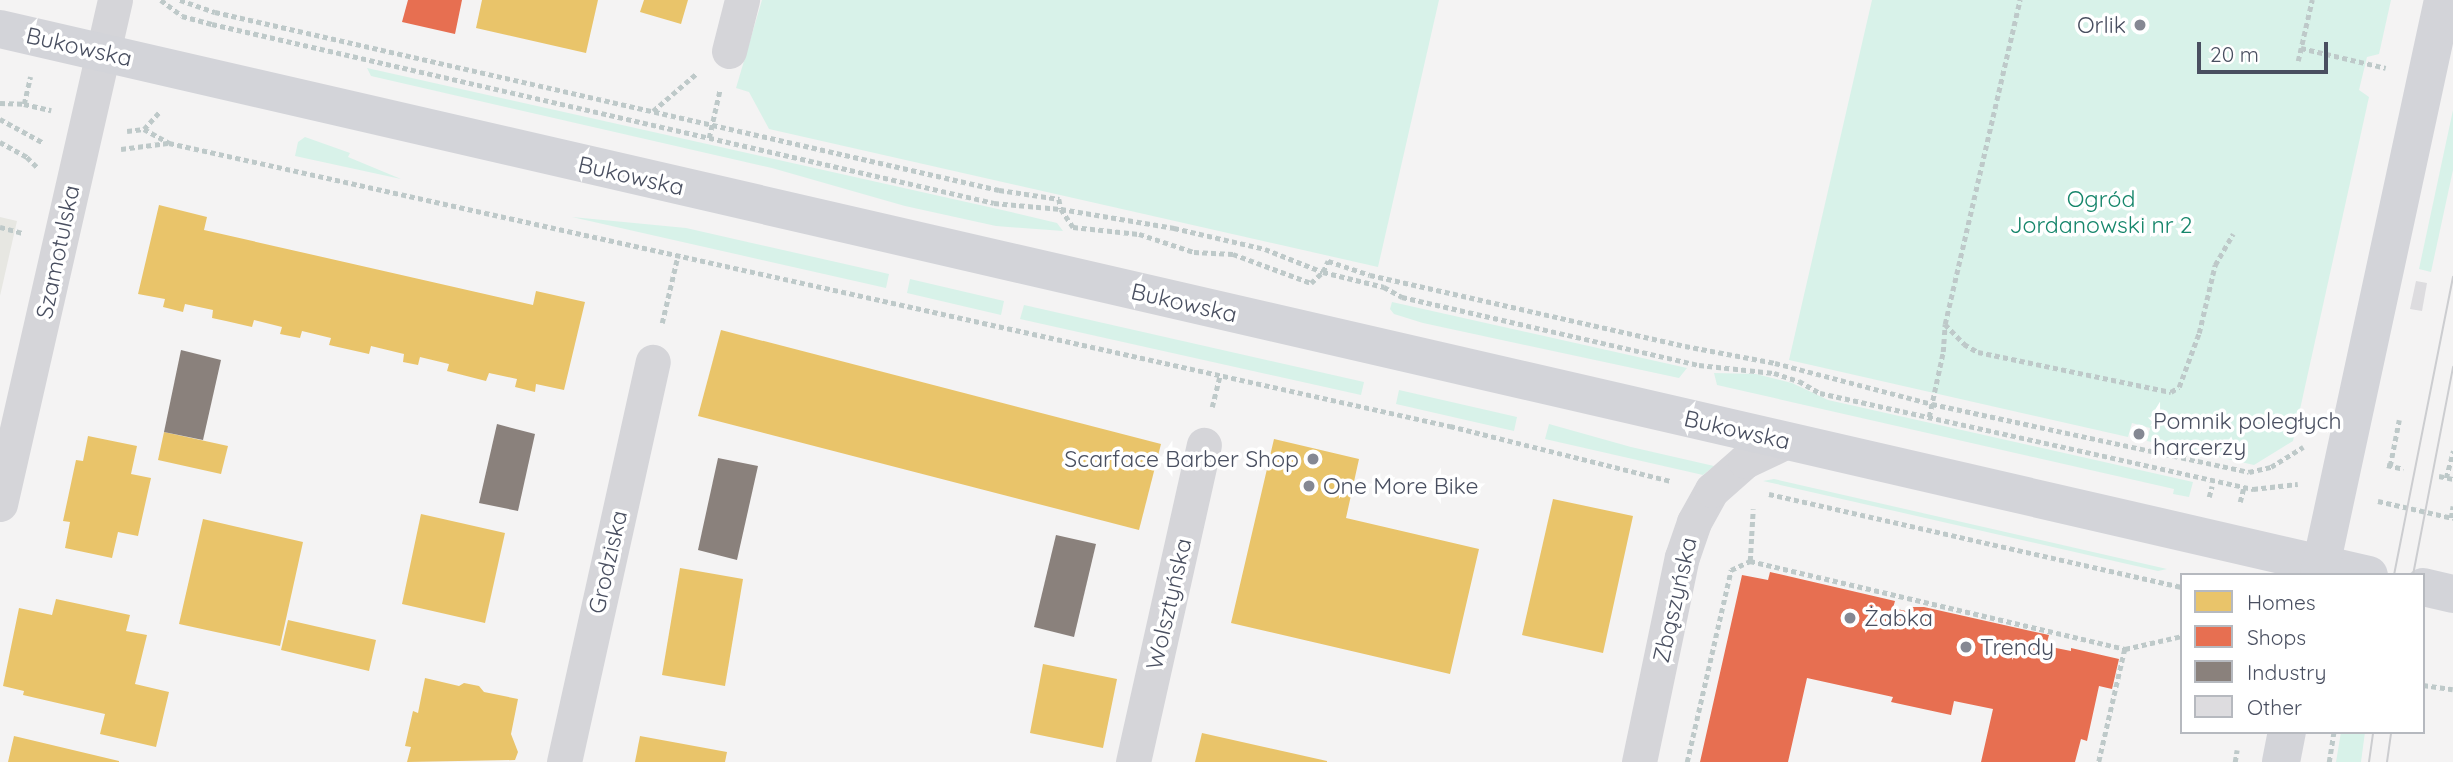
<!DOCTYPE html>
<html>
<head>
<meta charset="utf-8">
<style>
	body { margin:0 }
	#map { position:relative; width:2453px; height:762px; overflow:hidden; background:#f4f3f3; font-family:Quicksand,sans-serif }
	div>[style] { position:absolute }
	.commercial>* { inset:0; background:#e7e7e2 }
	.green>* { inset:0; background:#d8f2e9 }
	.homes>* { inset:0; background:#e9c46a }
	.shops>* { inset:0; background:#e76f51 }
	.industry>* { inset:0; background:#8a817c }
	.building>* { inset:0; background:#dddcdf }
	.path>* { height:4.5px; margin-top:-2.25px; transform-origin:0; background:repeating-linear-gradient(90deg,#bec9c9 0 5px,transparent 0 8.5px) }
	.minor>* { height:35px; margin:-17.5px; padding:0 17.5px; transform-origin:17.5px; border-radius:17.5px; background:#d5d5d9 }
	.secondary>* { height:38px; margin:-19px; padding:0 19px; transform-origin:19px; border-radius:19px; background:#d3d4d9 }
	.tram>* { height:2px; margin:-1px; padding:0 1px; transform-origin:1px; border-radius:1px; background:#cccdd0 }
	.dots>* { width:19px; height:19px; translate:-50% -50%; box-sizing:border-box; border:4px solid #fff; border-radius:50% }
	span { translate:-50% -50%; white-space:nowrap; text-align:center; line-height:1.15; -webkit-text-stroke:7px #fff; paint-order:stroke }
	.poi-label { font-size:23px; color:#494f60 }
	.right { translate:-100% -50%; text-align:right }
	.left { translate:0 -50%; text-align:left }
	.street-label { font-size:23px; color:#494f60 }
	.park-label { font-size:23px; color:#16866b }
	.legend { position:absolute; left:2180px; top:573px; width:245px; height:161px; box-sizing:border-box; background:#fff; border:2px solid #b6b9bf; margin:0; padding:9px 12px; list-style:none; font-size:21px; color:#494f60 }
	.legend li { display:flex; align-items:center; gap:14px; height:35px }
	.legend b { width:35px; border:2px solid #b6b9bf }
	.scale { position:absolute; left:2197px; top:42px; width:131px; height:32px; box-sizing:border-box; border:4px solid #494f60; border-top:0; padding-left:9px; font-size:21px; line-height:24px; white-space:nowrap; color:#494f60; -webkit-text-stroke:5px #fff; paint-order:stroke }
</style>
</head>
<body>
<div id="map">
	<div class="commercial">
		<div style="clip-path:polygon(0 217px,17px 221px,0 296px)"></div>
	</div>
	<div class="green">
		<div style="clip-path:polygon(762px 0,1439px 0,1378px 267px,769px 129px,749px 92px,736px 88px)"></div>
		<div style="clip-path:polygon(1872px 0,2391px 0,2379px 54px,2367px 57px,2359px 90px,2369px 97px,2293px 441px,2254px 465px,2147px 441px,2150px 428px,2132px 423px,2128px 437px,1789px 360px)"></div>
		<div style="clip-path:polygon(367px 68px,1011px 212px,1057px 223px,1063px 231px,996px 226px,905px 206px,772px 168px,371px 76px)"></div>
		<div style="clip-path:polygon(2453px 110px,2453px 170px,2431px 272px,2419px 269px)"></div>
		<div style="clip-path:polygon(305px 137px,350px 153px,348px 157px,401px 179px,295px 156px,298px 142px)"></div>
		<div style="clip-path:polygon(572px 217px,686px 228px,889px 274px,886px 288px)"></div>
		<div style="clip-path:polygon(910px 279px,1004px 301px,1001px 315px,907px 293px)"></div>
		<div style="clip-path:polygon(1392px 302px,1687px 368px,1679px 378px,1423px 323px,1394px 314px,1390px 309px)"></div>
		<div style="clip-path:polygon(1024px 305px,1364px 382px,1361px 395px,1020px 319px)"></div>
		<div style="clip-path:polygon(1756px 374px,1792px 383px,1828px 400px,2193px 482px,2189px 497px,2173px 494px,2174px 489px,1717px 385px,1714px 373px)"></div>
		<div style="clip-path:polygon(1399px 390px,1517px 417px,1514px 431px,1396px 404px)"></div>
		<div style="clip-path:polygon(1549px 424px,1631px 447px,1714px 466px,1703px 475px,1545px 439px)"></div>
		<div style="clip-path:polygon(1774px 479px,2167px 569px,2158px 571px,1763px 481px)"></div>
		<div style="clip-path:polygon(2341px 732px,2365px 732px,2361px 762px,2336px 762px)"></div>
	</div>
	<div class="homes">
		<div style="clip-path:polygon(482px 0,598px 0,586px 53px,476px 28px)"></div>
		<div style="clip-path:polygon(644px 0,688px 0,681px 24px,640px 12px)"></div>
		<div style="clip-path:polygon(159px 205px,207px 217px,204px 230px,533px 305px,536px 291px,585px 302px,564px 390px,536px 384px,535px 392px,515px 387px,517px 379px,489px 373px,486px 381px,447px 371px,449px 364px,420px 357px,418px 365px,403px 362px,404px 354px,371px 346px,369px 354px,329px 345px,331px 338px,302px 331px,300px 338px,280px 334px,282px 327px,254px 320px,252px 327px,226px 321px,212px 318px,213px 310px,185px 304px,183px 312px,163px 307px,165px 299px,138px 294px)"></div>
		<div style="clip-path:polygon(721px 330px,1161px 444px,1139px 530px,698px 416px)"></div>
		<div style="clip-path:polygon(164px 432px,228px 446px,221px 474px,158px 460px)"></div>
		<div style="clip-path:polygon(88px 436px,137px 446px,131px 474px,151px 478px,138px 536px,118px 532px,112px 558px,65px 548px,70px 522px,63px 521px,76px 460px,83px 461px)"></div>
		<div style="clip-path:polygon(1274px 439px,1359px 459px,1346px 518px,1479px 549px,1450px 674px,1231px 623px)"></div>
		<div style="clip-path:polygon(1553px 499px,1633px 516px,1603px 653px,1522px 635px)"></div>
		<div style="clip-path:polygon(421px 514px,505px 533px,485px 623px,402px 604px)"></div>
		<div style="clip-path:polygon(203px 519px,303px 542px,280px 646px,179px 624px)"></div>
		<div style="clip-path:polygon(680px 568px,743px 579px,725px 686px,662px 675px)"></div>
		<div style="clip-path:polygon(56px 599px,130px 615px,126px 631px,147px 635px,135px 684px,169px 692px,156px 747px,100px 734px,105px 714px,23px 695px,24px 691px,3px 686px,19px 608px,52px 615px)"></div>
		<div style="clip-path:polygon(288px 620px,376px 640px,369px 671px,281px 650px)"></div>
		<div style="clip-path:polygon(1043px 664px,1117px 679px,1103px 748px,1030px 733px)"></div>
		<div style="clip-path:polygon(425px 678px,459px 686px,464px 683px,479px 686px,484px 692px,518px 699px,511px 734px,518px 752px,515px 760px,407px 762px,411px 747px,405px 746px,413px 711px,418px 713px)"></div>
		<div style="clip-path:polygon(1202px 733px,1327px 761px,1327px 762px,1195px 762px)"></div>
		<div style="clip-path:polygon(14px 736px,119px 761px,119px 762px,8px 762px)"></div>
		<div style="clip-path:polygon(640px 736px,727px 752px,725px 762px,635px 762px)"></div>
	</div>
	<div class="shops">
		<div style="clip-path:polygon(408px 0,462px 0,455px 34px,402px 22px)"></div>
		<div style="clip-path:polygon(1770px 572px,1895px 601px,1893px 608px,1910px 612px,1911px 607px,1924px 607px,2049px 635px,2046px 646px,2071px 651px,2071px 648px,2119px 659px,2112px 689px,2099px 686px,2087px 741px,2081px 739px,2075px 762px,1981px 762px,1993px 709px,1954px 701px,1951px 715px,1891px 702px,1893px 697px,1807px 678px,1788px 762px,1700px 762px,1742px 575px,1768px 580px)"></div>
	</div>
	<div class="industry">
		<div style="clip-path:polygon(181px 350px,221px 360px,203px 440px,164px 432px)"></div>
		<div style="clip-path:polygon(497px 424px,535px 434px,518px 511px,479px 503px)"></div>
		<div style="clip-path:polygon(718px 458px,758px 466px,737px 560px,698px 550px)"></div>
		<div style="clip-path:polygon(1056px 535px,1096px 544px,1074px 637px,1034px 627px)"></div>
	</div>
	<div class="building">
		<div style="clip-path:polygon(2416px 281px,2427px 283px,2422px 311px,2410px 309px)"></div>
	</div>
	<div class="path">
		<div style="left:161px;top:0;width:26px;rotate:37deg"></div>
		<div style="left:182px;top:16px;width:31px;rotate:15deg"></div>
		<div style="left:212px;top:24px;width:802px;rotate:12.89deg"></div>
		<div style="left:994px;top:203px;width:67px;rotate:5.1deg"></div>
		<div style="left:1061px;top:209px;width:115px;rotate:9.5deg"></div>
		<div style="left:1174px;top:228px;width:93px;rotate:13deg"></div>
		<div style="left:1265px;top:249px;width:62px;rotate:21.6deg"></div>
		<div style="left:1323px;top:272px;width:63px;rotate:13.8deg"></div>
		<div style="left:1384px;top:287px;width:21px;rotate:29deg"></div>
		<div style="left:1402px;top:297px;width:305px;rotate:12.9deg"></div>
		<div style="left:1699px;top:365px;width:75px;rotate:6.1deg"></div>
		<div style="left:1774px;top:373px;width:26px;rotate:18deg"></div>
		<div style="left:1799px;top:381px;width:24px;rotate:30deg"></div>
		<div style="left:1820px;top:393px;width:444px;rotate:12.5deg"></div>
		<div style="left:2253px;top:489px;width:45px;rotate:-6.3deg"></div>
		<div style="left:180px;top:0;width:37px;rotate:19deg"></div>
		<div style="left:215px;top:12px;width:804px;rotate:12.79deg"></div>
		<div style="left:999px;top:190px;width:61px;rotate:8.5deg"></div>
		<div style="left:1059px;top:199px;width:10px;rotate:79deg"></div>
		<div style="left:1061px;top:209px;width:22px;rotate:56deg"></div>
		<div style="left:1073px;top:227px;width:66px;rotate:6.1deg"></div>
		<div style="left:1139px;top:234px;width:58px;rotate:18.1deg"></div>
		<div style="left:1194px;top:252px;width:39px;rotate:3deg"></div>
		<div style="left:1233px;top:254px;width:83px;rotate:20.4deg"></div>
		<div style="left:1311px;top:283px;width:16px;rotate:-43deg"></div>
		<div style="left:1323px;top:272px;width:12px;rotate:-66deg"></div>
		<div style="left:1328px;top:261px;width:44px;rotate:18.4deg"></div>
		<div style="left:1370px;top:275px;width:323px;rotate:12.7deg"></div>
		<div style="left:1685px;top:346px;width:92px;rotate:10.7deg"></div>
		<div style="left:1775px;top:363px;width:162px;rotate:14.6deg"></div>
		<div style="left:1932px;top:404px;width:324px;rotate:12.1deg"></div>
		<div style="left:2249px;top:472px;width:23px;rotate:-13deg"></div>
		<div style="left:2271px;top:467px;width:38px;rotate:-32deg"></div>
		<div style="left:2301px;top:48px;width:87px;rotate:13.2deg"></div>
		<div style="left:2298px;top:61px;width:63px;rotate:-77.1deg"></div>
		<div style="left:0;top:103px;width:24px;rotate:2deg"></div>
		<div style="left:24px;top:104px;width:28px;rotate:13deg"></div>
		<div style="left:24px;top:104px;width:28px;rotate:-77deg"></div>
		<div style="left:653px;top:111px;width:58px;rotate:-40.8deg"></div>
		<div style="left:0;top:119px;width:48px;rotate:28.7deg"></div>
		<div style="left:144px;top:129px;width:29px;rotate:29deg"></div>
		<div style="left:169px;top:143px;width:1312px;rotate:12.46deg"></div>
		<div style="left:1450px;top:426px;width:228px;rotate:14deg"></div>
		<div style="left:127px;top:131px;width:17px;rotate:-7deg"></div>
		<div style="left:144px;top:129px;width:25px;rotate:-48deg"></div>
		<div style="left:709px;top:138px;width:50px;rotate:-77.3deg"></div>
		<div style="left:0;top:142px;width:31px;rotate:29deg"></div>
		<div style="left:27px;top:157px;width:14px;rotate:45deg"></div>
		<div style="left:121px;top:149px;width:47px;rotate:-7.3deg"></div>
		<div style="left:0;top:227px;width:24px;rotate:15deg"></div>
		<div style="left:662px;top:323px;width:70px;rotate:-76.8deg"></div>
		<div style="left:1945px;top:324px;width:28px;rotate:46deg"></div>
		<div style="left:1964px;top:344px;width:16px;rotate:30deg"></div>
		<div style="left:1978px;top:352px;width:197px;rotate:11.7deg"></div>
		<div style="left:2171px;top:392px;width:9px;rotate:-32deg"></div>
		<div style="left:2179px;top:387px;width:58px;rotate:-69.7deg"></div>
		<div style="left:2199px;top:333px;width:70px;rotate:-76.8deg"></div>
		<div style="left:2215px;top:265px;width:36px;rotate:-60deg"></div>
		<div style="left:1212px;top:407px;width:33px;rotate:-76deg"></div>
		<div style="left:1929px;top:417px;width:66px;rotate:-77.8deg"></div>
		<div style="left:1943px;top:352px;width:28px;rotate:-86deg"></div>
		<div style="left:1945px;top:324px;width:333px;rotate:-77deg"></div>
		<div style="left:2387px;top:465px;width:17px;rotate:13deg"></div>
		<div style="left:2390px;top:466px;width:47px;rotate:-78.9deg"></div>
		<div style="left:2439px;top:476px;width:14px;rotate:12deg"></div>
		<div style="left:2446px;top:478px;width:28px;rotate:-75deg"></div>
		<div style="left:1769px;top:494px;width:423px;rotate:12.7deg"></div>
		<div style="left:2209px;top:497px;width:11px;rotate:-75deg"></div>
		<div style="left:2378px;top:501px;width:77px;rotate:12.8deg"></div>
		<div style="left:2240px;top:502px;width:16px;rotate:-76deg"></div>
		<div style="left:2451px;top:518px;width:12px;rotate:-81deg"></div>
		<div style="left:1750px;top:561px;width:52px;rotate:-86.7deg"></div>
		<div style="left:2125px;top:649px;width:58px;rotate:-12.8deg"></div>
		<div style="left:2423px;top:685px;width:30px;rotate:8deg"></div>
		<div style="left:2423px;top:708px;width:1px"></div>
		<div style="left:1687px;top:762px;width:197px;rotate:-77.1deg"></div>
		<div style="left:1731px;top:570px;width:21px;rotate:-25deg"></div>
		<div style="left:1750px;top:561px;width:385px;rotate:13.2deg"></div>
		<div style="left:2125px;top:649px;width:116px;rotate:103deg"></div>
		<div style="left:2235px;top:762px;width:12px;rotate:-81deg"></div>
		<div style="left:2329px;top:762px;width:30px;rotate:-81deg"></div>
	</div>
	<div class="minor">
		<div style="left:729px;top:51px;width:53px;rotate:-75.7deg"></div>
		<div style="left:0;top:504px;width:517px;rotate:-77.15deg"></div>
		<div style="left:564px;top:762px;width:410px;rotate:-77.5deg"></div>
		<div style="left:1133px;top:762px;width:325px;rotate:-77.4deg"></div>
		<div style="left:1639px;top:762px;width:209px;rotate:-78.2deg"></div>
		<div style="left:1682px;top:557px;width:37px;rotate:-71deg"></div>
		<div style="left:1694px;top:522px;width:37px;rotate:-61deg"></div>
		<div style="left:1712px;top:490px;width:44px;rotate:-41.3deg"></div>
		<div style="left:1745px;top:461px;width:47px;rotate:-25.5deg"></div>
	</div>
	<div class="secondary">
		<div style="left:0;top:29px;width:2431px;rotate:12.98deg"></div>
		<div style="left:2319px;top:575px;width:588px;rotate:-77.83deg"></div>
		<div style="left:2423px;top:587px;width:31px;rotate:13deg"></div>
		<div style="left:2281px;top:762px;width:31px;rotate:-79deg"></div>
	</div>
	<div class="tram">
		<div style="left:2394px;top:575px;width:304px;rotate:-78.8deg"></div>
		<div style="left:2413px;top:575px;width:212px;rotate:-79.1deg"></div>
		<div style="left:2369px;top:762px;width:30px;rotate:-82deg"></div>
		<div style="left:2387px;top:762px;width:30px;rotate:-82deg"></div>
	</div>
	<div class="dots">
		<div style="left:2140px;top:25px;background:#858893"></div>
		<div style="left:2139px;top:434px;background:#858893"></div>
		<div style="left:1313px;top:459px;background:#858893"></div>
		<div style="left:1309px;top:486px;background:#858893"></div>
		<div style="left:1850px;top:618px;background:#858893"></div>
		<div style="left:1966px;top:647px;background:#858893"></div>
	</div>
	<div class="poi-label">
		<span class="right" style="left:2126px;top:25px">Orlik</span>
		<span class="left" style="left:2153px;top:434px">Pomnik poległych<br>harcerzy</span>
		<span class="right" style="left:1299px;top:459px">Scarface Barber Shop</span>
		<span class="left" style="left:1323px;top:486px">One More Bike</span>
		<span class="left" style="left:1864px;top:618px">Żabka</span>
		<span class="left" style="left:1980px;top:647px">Trendy</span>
	</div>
	<div class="street-label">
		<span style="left:79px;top:47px;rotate:13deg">Bukowska</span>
		<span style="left:631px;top:176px;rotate:13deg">Bukowska</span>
		<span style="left:58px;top:252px;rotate:-78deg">Szamotulska</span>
		<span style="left:1184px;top:303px;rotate:13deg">Bukowska</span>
		<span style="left:1737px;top:430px;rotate:13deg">Bukowska</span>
		<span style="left:608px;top:562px;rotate:-77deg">Grodziska</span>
		<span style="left:1675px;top:600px;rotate:-77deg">Zbąszyńska</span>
		<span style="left:1169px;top:604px;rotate:-77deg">Wolsztyńska</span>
	</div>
	<div class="park-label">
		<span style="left:2101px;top:212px">Ogród<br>Jordanowski nr 2</span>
	</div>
	<ul class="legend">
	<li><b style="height:19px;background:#e9c46a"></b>Homes</li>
	<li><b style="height:19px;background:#e76f51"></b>Shops</li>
	<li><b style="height:19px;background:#8a817c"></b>Industry</li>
	<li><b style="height:19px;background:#dddcdf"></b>Other</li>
	</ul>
	<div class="scale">20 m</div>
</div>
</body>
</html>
